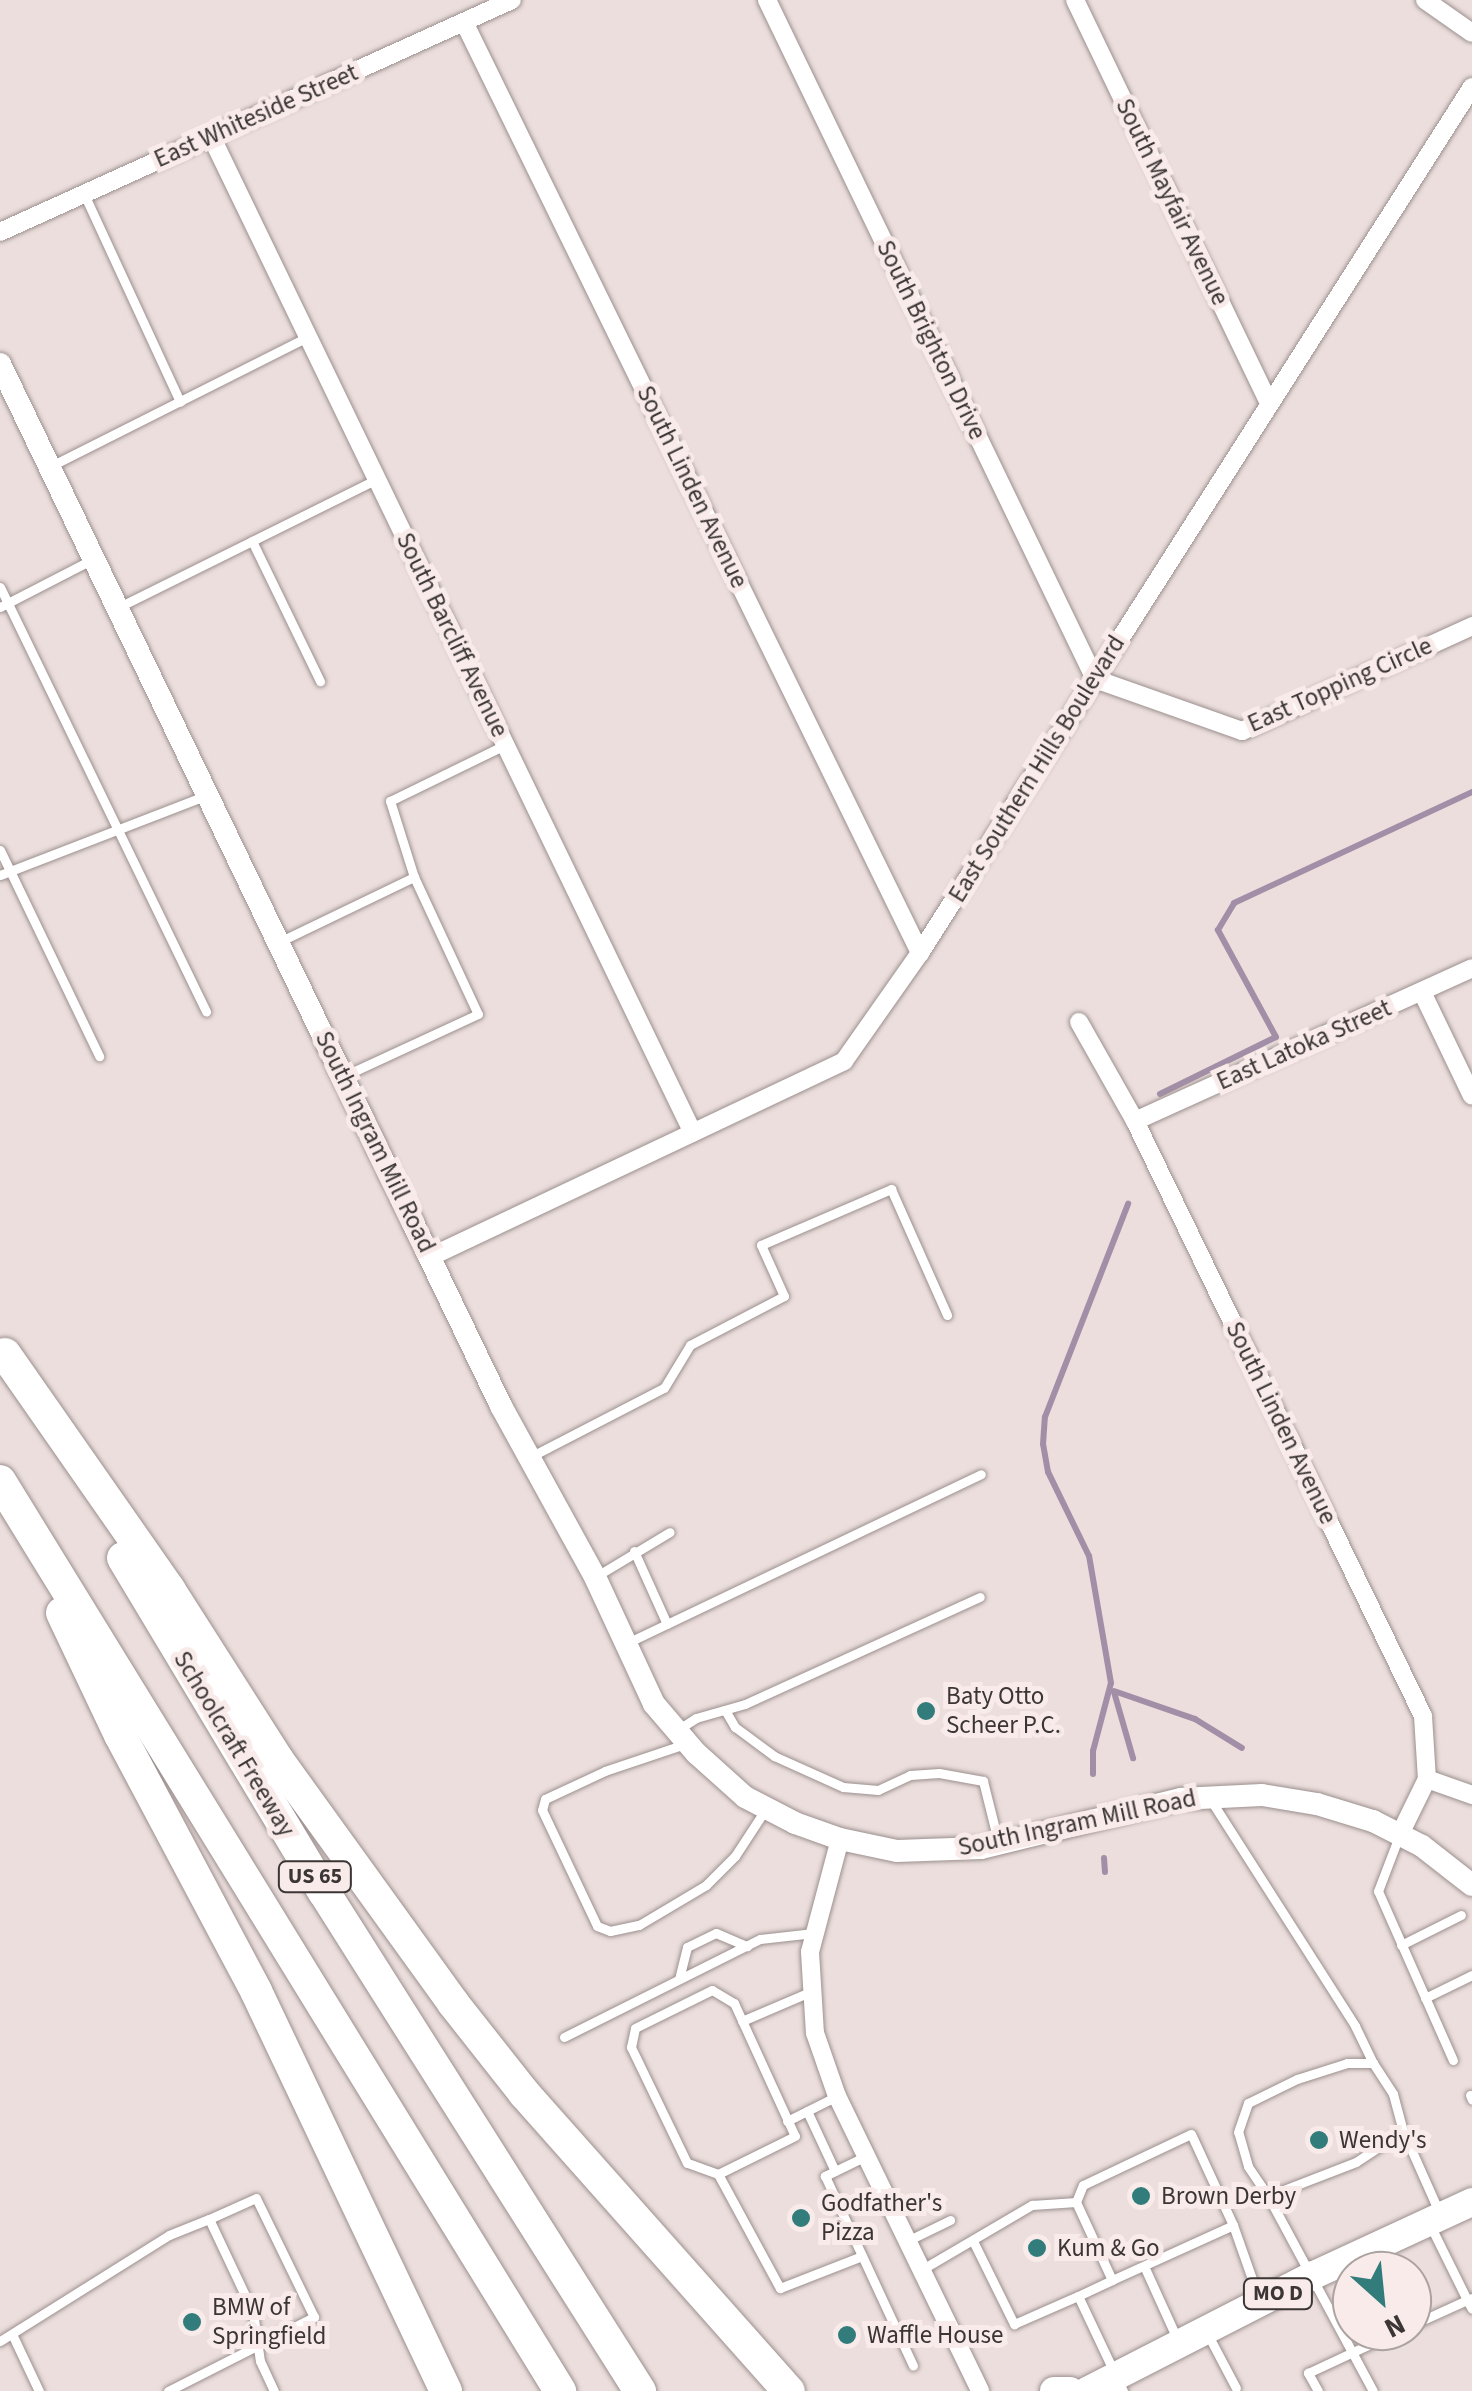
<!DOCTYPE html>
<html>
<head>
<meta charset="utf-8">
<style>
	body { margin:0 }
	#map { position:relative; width:1472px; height:2391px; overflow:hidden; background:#ebdedc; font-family:"Source Sans 3",sans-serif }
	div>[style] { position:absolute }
	.stream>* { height:6px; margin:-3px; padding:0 3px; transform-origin:3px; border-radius:3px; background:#a28fa7 }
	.roads { filter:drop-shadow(0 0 2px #9c908f) drop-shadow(0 0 2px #9c908f) }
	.service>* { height:9px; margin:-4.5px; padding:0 4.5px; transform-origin:4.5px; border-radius:4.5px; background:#fff }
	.minor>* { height:18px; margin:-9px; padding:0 9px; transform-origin:9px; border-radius:9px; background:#fff }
	.tertiary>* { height:22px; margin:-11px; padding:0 11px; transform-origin:11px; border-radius:11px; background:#fff }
	.primary>* { height:28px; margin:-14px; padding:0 14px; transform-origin:14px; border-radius:14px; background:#fff }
	.motorway>* { height:32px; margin:-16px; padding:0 16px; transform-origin:16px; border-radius:16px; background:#fff }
	.dots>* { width:28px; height:28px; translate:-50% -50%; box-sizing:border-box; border:5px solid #f8ebe9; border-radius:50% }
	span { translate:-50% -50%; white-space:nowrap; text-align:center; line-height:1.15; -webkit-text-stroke:10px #f8ebe9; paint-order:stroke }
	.shield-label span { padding:2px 8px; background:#f8ebe9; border:2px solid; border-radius:8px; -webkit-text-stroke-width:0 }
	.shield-label { font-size:22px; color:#3b3635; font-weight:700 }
	.street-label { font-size:25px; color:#3b3635 }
	.poi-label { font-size:25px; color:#3b3635 }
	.left { translate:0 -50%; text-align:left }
	.north { position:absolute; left:1332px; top:2251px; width:100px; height:100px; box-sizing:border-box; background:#f8ebe9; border:2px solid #aca3a1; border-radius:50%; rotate:153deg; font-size:28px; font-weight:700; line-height:40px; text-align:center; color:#3b3635 }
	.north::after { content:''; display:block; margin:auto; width:35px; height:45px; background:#327c7b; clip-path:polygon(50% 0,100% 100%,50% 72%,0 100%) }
</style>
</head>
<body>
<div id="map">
	<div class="stream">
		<div style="left:1160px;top:1094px;width:129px;rotate:-26.2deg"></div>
		<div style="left:1276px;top:1037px;width:122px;rotate:-118.5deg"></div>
		<div style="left:1218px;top:930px;width:31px;rotate:-59deg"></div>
		<div style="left:1234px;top:903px;width:263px;rotate:-25deg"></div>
		<div style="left:1114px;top:1691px;width:86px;rotate:19.1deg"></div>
		<div style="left:1195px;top:1719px;width:55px;rotate:31.7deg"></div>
		<div style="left:1114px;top:1692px;width:69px;rotate:73.9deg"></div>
		<div style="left:1093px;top:1774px;width:23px;rotate:-90deg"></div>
		<div style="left:1093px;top:1751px;width:70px;rotate:-75.2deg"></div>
		<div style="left:1111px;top:1683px;width:129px;rotate:-99.8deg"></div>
		<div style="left:1089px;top:1556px;width:93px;rotate:-116deg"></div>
		<div style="left:1048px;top:1472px;width:28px;rotate:-100deg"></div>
		<div style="left:1043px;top:1444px;width:27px;rotate:-86deg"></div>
		<div style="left:1045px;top:1417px;width:229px;rotate:-68.7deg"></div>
		<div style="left:1104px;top:1858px;width:14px;rotate:86deg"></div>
	</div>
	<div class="roads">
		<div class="service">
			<div style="left:84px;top:194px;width:229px;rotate:65.2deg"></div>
			<div style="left:51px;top:466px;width:288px;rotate:-26.7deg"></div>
			<div style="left:252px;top:541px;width:156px;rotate:64.1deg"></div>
			<div style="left:0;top:587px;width:472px;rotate:64.1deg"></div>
			<div style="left:0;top:607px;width:102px;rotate:-27.3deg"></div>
			<div style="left:119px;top:607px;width:288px;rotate:-26.4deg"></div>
			<div style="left:0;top:850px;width:229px;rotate:64.3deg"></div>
			<div style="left:0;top:875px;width:220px;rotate:-21.1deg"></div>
			<div style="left:414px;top:877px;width:80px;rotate:-107.5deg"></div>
			<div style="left:390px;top:801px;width:128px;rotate:-26deg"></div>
			<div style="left:281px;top:941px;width:148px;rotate:-25.7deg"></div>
			<div style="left:414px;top:877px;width:151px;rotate:65deg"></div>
			<div style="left:478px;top:1014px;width:145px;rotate:155.2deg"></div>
			<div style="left:532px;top:1456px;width:148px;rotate:-27.3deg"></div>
			<div style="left:664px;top:1388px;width:50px;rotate:-58.8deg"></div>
			<div style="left:690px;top:1345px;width:106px;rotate:-27.5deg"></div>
			<div style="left:784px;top:1296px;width:56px;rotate:-114.3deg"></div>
			<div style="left:761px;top:1245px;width:142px;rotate:-23.3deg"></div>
			<div style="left:891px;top:1189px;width:138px;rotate:66deg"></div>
			<div style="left:634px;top:1551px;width:80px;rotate:65.7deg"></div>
			<div style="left:595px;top:1577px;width:87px;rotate:-31deg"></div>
			<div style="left:627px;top:1643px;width:392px;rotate:-25.5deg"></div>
			<div style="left:725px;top:1710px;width:20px;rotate:60deg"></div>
			<div style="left:735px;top:1727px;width:49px;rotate:36.6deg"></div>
			<div style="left:774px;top:1756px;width:76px;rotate:24.2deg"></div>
			<div style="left:843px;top:1787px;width:35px;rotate:5deg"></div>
			<div style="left:878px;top:1790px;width:35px;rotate:-25deg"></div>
			<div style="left:910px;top:1775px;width:29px;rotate:-4deg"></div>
			<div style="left:939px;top:1773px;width:45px;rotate:10.3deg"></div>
			<div style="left:983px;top:1781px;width:62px;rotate:76deg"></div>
			<div style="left:679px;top:1729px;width:20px;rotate:-33deg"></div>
			<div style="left:696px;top:1718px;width:51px;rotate:-15.9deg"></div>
			<div style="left:745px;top:1704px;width:258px;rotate:-24.5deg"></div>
			<div style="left:685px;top:1744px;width:84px;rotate:161.4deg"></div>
			<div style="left:605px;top:1771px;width:66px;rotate:155deg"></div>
			<div style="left:545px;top:1799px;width:11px;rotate:105deg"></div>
			<div style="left:542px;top:1810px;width:128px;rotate:64.6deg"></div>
			<div style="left:597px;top:1926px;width:14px;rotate:21deg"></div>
			<div style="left:610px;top:1931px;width:30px;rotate:-12deg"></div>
			<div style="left:639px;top:1925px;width:78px;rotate:-30.8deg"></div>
			<div style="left:706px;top:1885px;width:41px;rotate:-45deg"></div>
			<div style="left:735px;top:1856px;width:55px;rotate:-56.9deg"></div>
			<div style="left:1212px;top:1802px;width:266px;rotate:57.4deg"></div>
			<div style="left:1355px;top:2026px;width:41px;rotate:64.1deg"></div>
			<div style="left:1399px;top:1836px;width:59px;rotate:110.9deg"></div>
			<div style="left:1378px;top:1891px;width:185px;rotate:66.1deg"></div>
			<div style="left:1401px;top:1945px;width:67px;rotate:-26.6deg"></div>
			<div style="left:679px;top:1979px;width:33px;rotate:-76deg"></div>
			<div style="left:687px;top:1947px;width:32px;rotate:-26deg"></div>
			<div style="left:716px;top:1933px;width:34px;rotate:23deg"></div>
			<div style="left:1425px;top:1998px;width:52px;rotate:-26.1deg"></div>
			<div style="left:742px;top:2021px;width:74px;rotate:-23.1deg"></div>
			<div style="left:564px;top:2037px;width:219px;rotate:-26.6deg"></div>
			<div style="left:760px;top:1939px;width:54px;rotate:-6.3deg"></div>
			<div style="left:1470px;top:2095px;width:5px;rotate:68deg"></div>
			<div style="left:807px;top:2111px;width:66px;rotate:65deg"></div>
			<div style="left:787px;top:2121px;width:56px;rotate:-26.6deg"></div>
			<div style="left:1403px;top:2131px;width:56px;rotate:146.6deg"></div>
			<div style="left:1356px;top:2162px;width:94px;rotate:158.9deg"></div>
			<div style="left:1268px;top:2196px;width:36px;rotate:-124deg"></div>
			<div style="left:1248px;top:2166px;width:35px;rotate:-106deg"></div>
			<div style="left:1238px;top:2132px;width:31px;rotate:-71deg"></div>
			<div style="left:1248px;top:2103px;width:55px;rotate:-26.1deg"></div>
			<div style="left:1297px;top:2079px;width:52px;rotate:-17.7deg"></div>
			<div style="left:1347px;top:2063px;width:26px"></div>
			<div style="left:1373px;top:2063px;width:37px;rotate:57deg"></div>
			<div style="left:1393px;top:2094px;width:38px;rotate:75deg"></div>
			<div style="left:1403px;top:2131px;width:91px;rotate:66deg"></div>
			<div style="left:866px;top:2156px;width:46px;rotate:154deg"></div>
			<div style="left:825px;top:2176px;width:209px;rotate:65.1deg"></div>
			<div style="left:718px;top:2174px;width:33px;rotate:-160deg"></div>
			<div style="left:687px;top:2163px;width:129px;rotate:-115.8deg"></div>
			<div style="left:631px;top:2047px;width:19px;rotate:-78deg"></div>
			<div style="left:635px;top:2028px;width:86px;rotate:-26.3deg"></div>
			<div style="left:712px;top:1990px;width:26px;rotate:31deg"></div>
			<div style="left:734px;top:2003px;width:146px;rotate:65.4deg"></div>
			<div style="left:795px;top:2136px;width:86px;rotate:153.7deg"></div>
			<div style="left:718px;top:2174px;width:130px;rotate:61.5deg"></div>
			<div style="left:780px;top:2288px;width:88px;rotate:-21.3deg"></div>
			<div style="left:1268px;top:2196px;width:221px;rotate:61.7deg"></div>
			<div style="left:1431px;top:2227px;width:81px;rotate:63.7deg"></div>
			<div style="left:1467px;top:2300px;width:5px;rotate:-22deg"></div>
			<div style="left:907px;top:2241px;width:48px;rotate:-26deg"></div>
			<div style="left:973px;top:2241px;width:93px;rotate:63.7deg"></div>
			<div style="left:1014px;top:2324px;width:70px;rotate:-23.6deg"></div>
			<div style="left:1144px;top:2266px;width:82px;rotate:65.6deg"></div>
			<div style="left:921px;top:2270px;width:129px;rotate:-30.4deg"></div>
			<div style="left:1032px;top:2205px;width:44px;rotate:-3.9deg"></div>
			<div style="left:1112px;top:2280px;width:133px;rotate:-24.4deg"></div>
			<div style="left:1412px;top:2325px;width:60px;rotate:-24.4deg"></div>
			<div style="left:1467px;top:2300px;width:10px;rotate:61deg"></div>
			<div style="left:1207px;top:2333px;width:62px;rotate:62.2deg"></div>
			<div style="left:12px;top:2334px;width:63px;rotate:64.7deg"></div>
			<div style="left:0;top:2341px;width:199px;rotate:-32.1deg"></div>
			<div style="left:169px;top:2235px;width:43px;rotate:-21.8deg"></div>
			<div style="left:209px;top:2219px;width:103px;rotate:64.7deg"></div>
			<div style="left:253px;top:2312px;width:49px;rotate:81.9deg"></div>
			<div style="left:260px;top:2361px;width:33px;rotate:65deg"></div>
			<div style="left:168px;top:2391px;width:164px;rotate:-26.9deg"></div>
			<div style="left:314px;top:2317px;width:132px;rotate:-116deg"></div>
			<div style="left:256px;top:2198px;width:51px;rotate:155.9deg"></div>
			<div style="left:1123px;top:2391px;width:105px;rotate:-115.3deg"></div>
			<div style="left:1078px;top:2296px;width:38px;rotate:-25deg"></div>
			<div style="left:1112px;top:2280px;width:86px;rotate:-114.8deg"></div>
			<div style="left:1076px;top:2202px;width:18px;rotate:-68deg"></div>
			<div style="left:1083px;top:2185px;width:119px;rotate:-25.3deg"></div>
			<div style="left:1191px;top:2134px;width:100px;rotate:65.2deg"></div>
			<div style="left:1233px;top:2225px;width:78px;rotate:70.6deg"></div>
			<div style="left:1318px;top:2391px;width:21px;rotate:-119deg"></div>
			<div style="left:1308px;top:2373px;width:99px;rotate:-25deg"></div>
		</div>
		<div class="minor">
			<div style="left:767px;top:0;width:754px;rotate:64.22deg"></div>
			<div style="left:1095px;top:679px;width:156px;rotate:19.5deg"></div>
			<div style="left:1242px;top:731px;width:253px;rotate:-24.5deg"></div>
			<div style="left:1075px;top:0;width:447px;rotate:64.3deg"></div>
			<div style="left:1425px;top:0;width:57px;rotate:35.1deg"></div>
			<div style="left:464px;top:22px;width:1037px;rotate:63.9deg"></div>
			<div style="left:211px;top:136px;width:1107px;rotate:64.2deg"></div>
			<div style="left:0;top:232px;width:562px;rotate:-24.38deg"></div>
			<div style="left:1422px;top:992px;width:115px;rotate:64.3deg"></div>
			<div style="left:1079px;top:1022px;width:114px;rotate:60.5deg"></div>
			<div style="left:1135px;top:1121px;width:661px;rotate:64.17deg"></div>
			<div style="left:1423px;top:1716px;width:63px;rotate:86.4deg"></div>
			<div style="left:1427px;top:1779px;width:61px;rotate:116.1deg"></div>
			<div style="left:1135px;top:1121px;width:370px;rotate:-24.4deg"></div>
			<div style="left:430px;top:1257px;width:458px;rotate:-25.3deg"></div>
			<div style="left:844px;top:1061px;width:132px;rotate:-54.9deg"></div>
			<div style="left:920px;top:953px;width:1027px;rotate:-57.49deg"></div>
			<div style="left:1427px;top:1779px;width:48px;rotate:19.6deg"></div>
			<div style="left:840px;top:1839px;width:117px;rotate:104.9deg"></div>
			<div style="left:810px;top:1952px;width:81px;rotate:86.5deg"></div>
			<div style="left:815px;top:2033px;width:67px;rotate:70.8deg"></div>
			<div style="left:837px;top:2096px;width:328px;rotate:64.1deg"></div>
		</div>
		<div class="tertiary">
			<div style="left:0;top:364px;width:1156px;rotate:64.32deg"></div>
			<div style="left:501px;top:1406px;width:195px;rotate:61.2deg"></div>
			<div style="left:595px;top:1577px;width:140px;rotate:65.1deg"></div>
			<div style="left:654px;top:1704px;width:65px;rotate:49.4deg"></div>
			<div style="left:696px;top:1753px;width:66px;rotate:41.9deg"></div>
			<div style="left:745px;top:1797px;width:56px;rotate:27.5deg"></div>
			<div style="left:795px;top:1823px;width:48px;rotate:19.6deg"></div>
			<div style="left:840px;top:1839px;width:58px;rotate:11.9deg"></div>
			<div style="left:897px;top:1851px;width:84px;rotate:-2deg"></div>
			<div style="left:981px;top:1848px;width:206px;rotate:-13.8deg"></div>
			<div style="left:1181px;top:1799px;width:81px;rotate:-2.8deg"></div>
			<div style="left:1262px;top:1795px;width:56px;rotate:9.3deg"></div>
			<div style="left:1317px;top:1804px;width:59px;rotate:16.9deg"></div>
			<div style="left:1373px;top:1821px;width:55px;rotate:27deg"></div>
			<div style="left:1422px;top:1846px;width:63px;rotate:38deg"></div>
		</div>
		<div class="primary">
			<div style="left:1054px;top:2391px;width:16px"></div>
			<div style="left:1087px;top:2391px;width:255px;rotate:-27.1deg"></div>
			<div style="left:1314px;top:2275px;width:174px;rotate:-24.8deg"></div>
		</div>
		<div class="motorway">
			<div style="left:5px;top:1354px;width:287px;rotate:55.1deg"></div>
			<div style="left:169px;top:1589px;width:203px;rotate:57.5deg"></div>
			<div style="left:278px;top:1760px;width:299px;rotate:54.2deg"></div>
			<div style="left:453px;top:2003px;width:115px;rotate:51.7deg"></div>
			<div style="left:524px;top:2093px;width:399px;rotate:48.4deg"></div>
			<div style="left:0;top:1481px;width:1069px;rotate:58.39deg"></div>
			<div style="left:123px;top:1558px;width:390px;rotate:59deg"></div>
			<div style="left:324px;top:1892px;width:591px;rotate:57.66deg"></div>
			<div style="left:62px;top:1613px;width:135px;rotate:64.6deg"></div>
			<div style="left:120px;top:1735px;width:290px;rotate:62deg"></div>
			<div style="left:256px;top:1991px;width:443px;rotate:64.6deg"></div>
		</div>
	</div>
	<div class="dots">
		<div style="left:926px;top:1711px;background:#327c7b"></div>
		<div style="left:1319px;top:2140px;background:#327c7b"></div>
		<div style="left:1141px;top:2196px;background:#327c7b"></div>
		<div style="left:801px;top:2218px;background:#327c7b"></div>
		<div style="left:1037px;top:2248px;background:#327c7b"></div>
		<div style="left:192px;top:2322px;background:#327c7b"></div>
		<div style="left:847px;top:2335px;background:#327c7b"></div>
	</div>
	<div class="shield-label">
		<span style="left:315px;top:1877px">US 65</span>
		<span style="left:1278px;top:2294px">MO D</span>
	</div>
	<div class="street-label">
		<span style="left:256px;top:116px;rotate:-24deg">East Whiteside Street</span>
		<span style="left:1172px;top:202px;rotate:64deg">South Mayfair Avenue</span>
		<span style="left:931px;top:340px;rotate:64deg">South Brighton Drive</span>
		<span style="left:692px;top:487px;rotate:64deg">South Linden Avenue</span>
		<span style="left:452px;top:635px;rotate:64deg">South Barcliff Avenue</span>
		<span style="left:1340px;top:685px;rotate:-24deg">East Topping Circle</span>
		<span style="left:1037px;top:769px;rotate:-58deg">East Southern Hills Boulevard</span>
		<span style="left:1304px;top:1045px;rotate:-24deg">East Latoka Street</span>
		<span style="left:375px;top:1142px;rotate:64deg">South Ingram Mill Road</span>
		<span style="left:1281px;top:1423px;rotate:64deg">South Linden Avenue</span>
		<span style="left:234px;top:1744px;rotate:59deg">Schoolcraft Freeway</span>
		<span style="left:1077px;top:1823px;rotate:-12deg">South Ingram Mill Road</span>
	</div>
	<div class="poi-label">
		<span class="left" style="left:946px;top:1711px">Baty Otto<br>Scheer P.C.</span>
		<span class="left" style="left:1339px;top:2140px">Wendy's</span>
		<span class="left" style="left:1161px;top:2196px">Brown Derby</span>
		<span class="left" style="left:821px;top:2218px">Godfather's<br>Pizza</span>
		<span class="left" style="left:1057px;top:2248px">Kum &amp; Go</span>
		<span class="left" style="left:212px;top:2322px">BMW of<br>Springfield</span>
		<span class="left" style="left:867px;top:2335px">Waffle House</span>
	</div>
	<div class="north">N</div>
</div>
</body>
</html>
